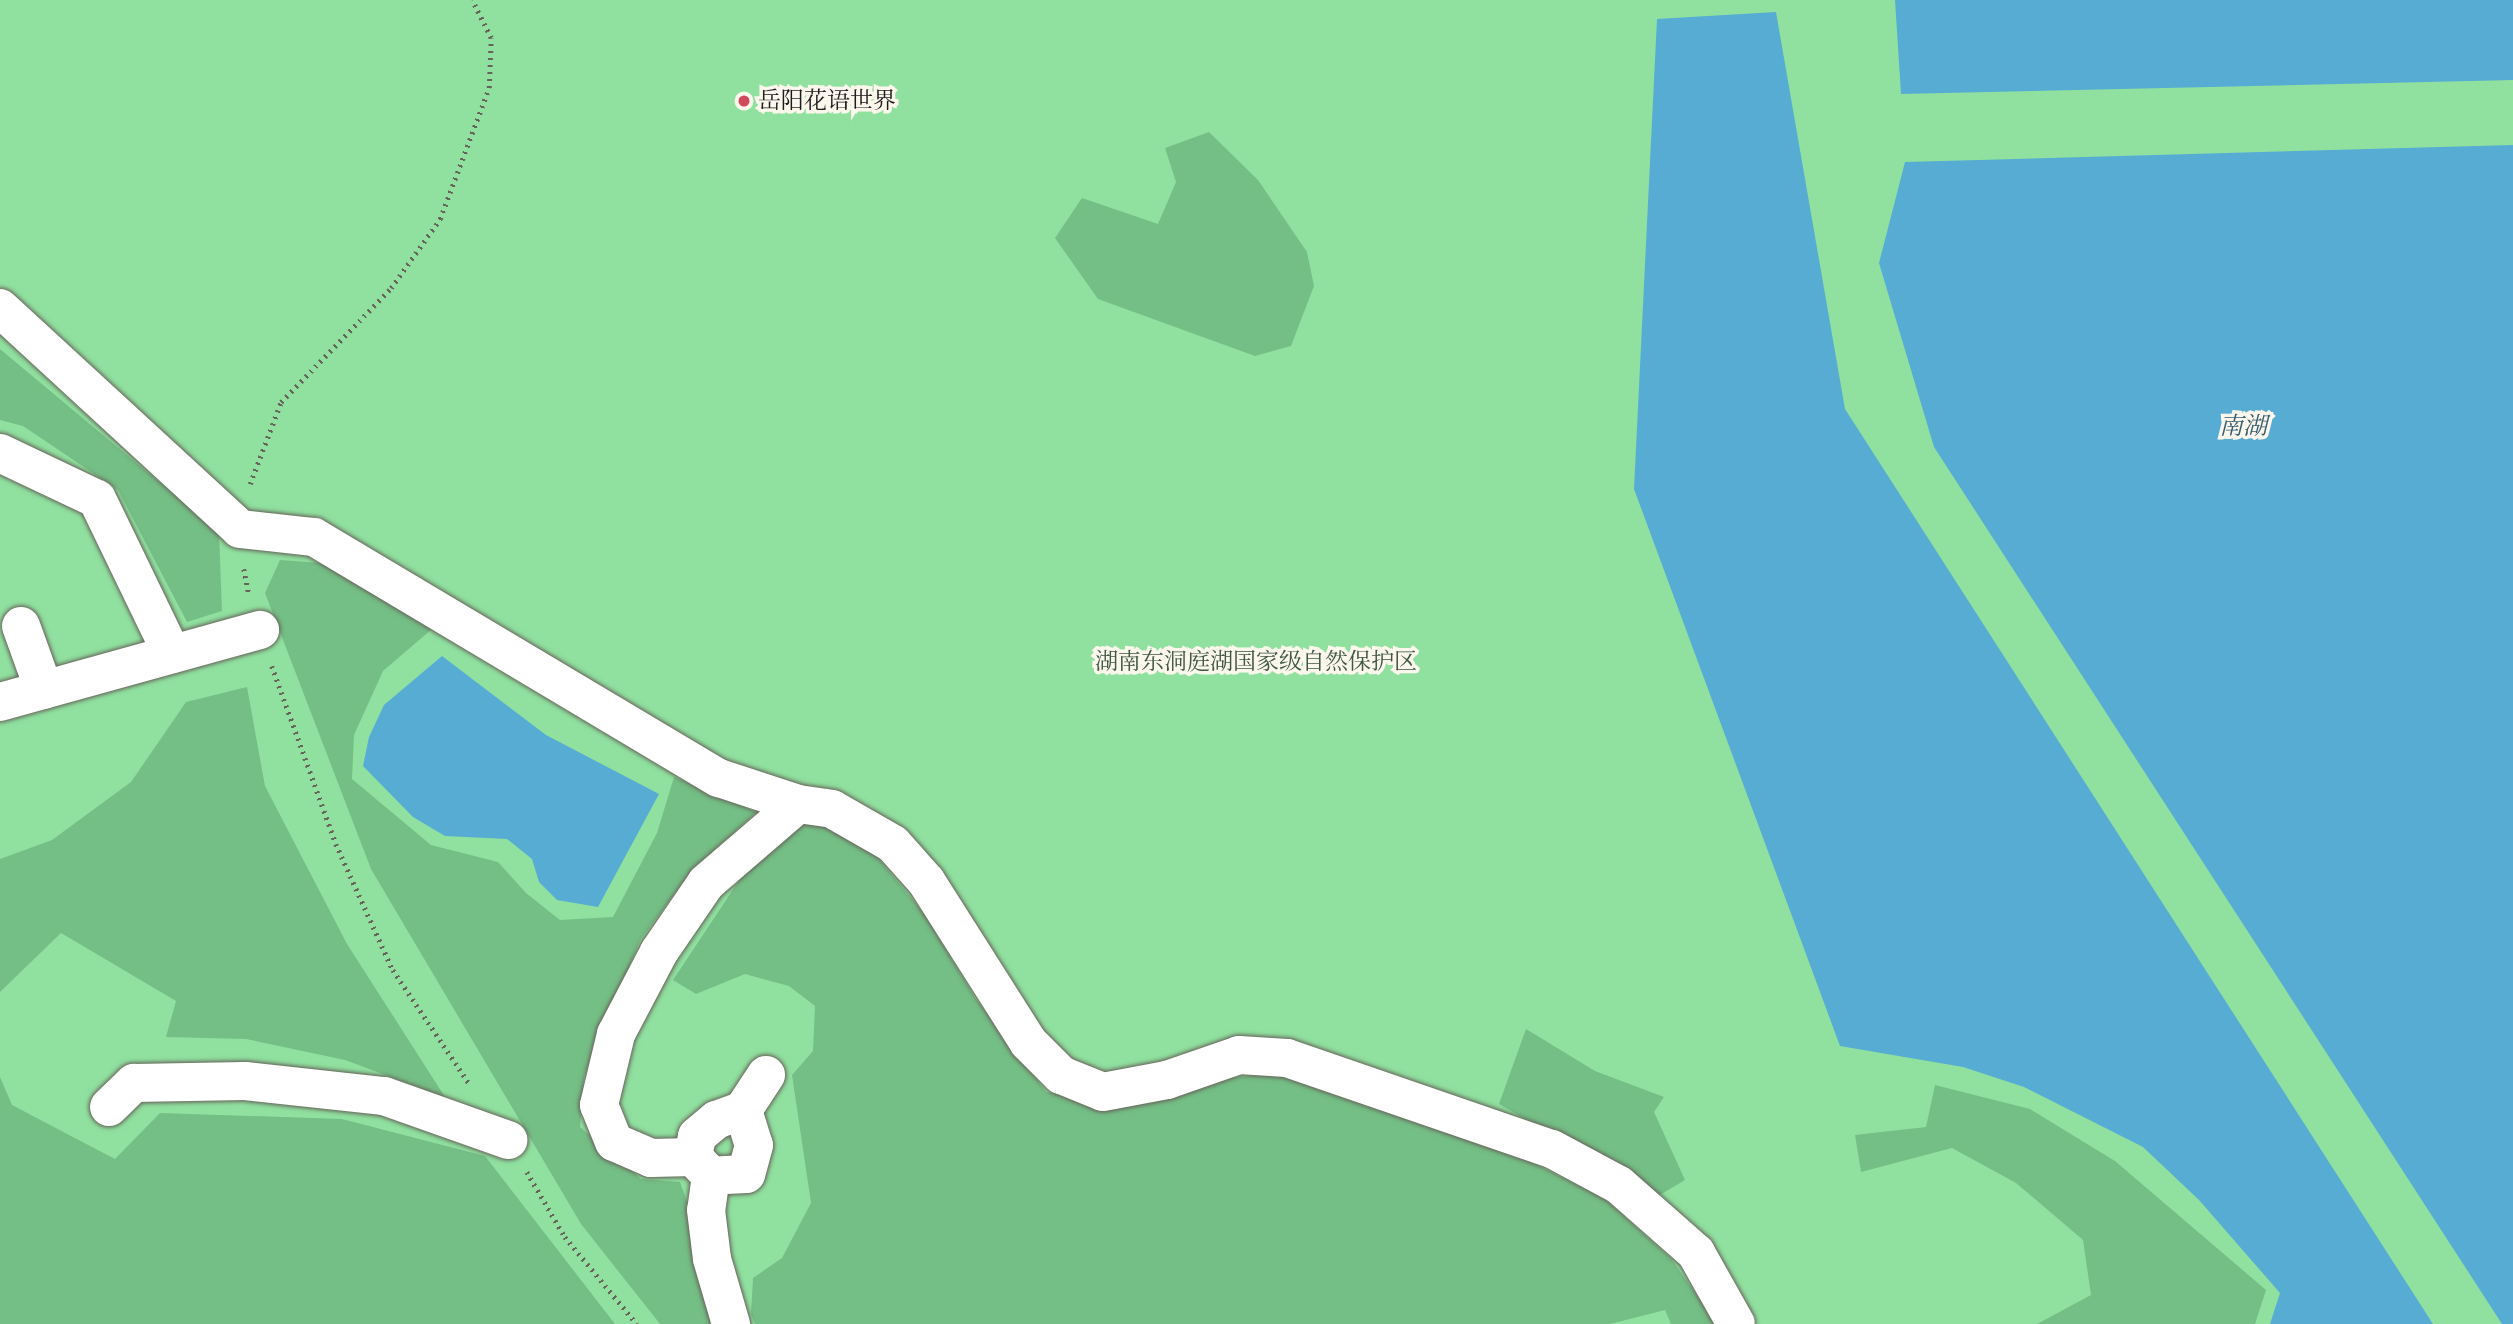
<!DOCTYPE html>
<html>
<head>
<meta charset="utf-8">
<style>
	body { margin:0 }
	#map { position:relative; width:2513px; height:1324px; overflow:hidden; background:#f2e6cc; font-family:"IM FELL French Canon","Noto Serif SC",serif }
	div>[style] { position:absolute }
	.green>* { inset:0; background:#90e1a0 }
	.forest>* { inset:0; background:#74bf86 }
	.water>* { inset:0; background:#56acd3 }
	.path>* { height:4.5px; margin-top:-2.25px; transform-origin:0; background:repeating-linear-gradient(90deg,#67635a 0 2px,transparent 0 7px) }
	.roads { filter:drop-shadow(0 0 2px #67635a) drop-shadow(0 0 2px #67635a) }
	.minor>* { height:38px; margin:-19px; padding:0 19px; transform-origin:19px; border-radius:19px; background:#fff }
	.dots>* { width:19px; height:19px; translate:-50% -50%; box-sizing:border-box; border:4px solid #fbf7ec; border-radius:50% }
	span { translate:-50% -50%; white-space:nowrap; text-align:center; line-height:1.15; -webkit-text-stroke:7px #fbf7ec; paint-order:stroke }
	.poi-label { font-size:23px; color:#1c1c1c }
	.left { translate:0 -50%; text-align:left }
	.park-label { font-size:23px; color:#3f5744 }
	.water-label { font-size:24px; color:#365d6e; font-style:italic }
</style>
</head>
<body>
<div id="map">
	<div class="green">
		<div style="clip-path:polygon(0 0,2513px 0,2513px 1324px,0 1324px)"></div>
	</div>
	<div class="forest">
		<div style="clip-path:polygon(1209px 132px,1258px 180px,1307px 252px,1314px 286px,1291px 346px,1255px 356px,1098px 299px,1055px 238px,1082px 198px,1158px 224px,1176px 182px,1165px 148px)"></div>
		<div style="clip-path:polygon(0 349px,219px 532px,222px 611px,187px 622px,118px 490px,23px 426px,0 420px)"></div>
		<div style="clip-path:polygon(280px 560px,321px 563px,432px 629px,383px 671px,354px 735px,352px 779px,431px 845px,498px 862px,526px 893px,560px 920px,613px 917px,657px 833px,674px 777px,756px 812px,689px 874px,640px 940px,584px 1077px,580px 1127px,641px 1179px,680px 1182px,692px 1216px,697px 1266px,711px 1324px,660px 1324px,581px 1224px,371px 869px,265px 593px)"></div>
		<div style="clip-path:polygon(247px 687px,265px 786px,347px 944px,445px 1097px,345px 1060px,246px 1039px,166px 1037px,176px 1001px,61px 933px,0 992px,0 859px,52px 840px,131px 782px,186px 702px)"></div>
		<div style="clip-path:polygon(809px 819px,873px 852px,925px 915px,975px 998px,1046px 1092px,1134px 1106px,1208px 1081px,1270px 1073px,1499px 1146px,1605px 1199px,1672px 1260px,1717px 1324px,1671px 1324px,1665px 1310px,1610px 1324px,755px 1324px,751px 1314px,753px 1278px,782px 1258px,811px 1203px,792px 1075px,813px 1051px,815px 1006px,789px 986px,745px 974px,696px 994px,673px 980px,750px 864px)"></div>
		<div style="clip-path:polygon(1526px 1029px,1595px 1071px,1664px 1097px,1654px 1112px,1685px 1180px,1658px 1196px,1499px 1104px)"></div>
		<div style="clip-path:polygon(0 1077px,12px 1105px,115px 1159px,160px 1113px,342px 1119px,485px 1156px,615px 1324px,0 1324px)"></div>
		<div style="clip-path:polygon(1935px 1085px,2030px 1109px,2115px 1161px,2266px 1290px,2255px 1324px,2037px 1324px,2091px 1295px,2083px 1240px,2016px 1183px,1952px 1148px,1861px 1172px,1855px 1135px,1926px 1127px)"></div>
	</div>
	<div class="water">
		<div style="clip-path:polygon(1895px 0,2513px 0,2513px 80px,1901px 94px)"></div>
		<div style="clip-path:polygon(1776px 12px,1845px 409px,2433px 1324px,2270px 1324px,2280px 1293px,2199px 1200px,2143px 1147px,2024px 1087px,1963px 1067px,1840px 1046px,1634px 489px,1657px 19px)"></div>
		<div style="clip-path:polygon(2513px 145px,2513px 1324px,2502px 1324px,1934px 447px,1879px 263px,1905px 162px)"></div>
		<div style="clip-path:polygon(442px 656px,546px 735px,659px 794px,598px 907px,557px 900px,539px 882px,532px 859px,507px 839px,445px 836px,413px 817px,363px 766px,369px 737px,384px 705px)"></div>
	</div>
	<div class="path">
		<div style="left:250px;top:484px;width:88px;rotate:-69.3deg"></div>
		<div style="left:281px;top:402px;width:158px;rotate:-46deg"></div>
		<div style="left:391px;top:288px;width:85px;rotate:-54.6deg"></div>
		<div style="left:440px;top:219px;width:140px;rotate:-69.5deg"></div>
		<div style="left:489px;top:88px;width:50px;rotate:-87.7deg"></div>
		<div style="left:491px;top:38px;width:42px;rotate:-116.6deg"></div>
		<div style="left:244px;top:569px;width:25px;rotate:79deg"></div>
		<div style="left:272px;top:666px;width:189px;rotate:70.2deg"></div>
		<div style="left:336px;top:844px;width:138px;rotate:65.7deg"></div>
		<div style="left:393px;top:970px;width:136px;rotate:56.1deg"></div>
		<div style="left:527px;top:1172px;width:75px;rotate:59.7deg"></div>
		<div style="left:565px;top:1237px;width:113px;rotate:50.4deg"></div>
	</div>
	<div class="roads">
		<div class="minor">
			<div style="left:0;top:308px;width:326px;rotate:42.6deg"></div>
			<div style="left:240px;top:529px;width:74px;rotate:6.2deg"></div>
			<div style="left:314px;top:537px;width:471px;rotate:30.8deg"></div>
			<div style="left:719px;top:778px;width:83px;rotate:18.2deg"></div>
			<div style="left:0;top:453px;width:107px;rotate:25.4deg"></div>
			<div style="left:97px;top:499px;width:172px;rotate:64.2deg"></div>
			<div style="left:21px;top:626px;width:68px;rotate:70.2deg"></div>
			<div style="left:0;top:702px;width:270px;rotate:-15.5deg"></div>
			<div style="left:109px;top:1107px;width:35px;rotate:-44deg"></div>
			<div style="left:134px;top:1083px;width:111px;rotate:-1deg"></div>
			<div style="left:245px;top:1081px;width:140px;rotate:6.2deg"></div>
			<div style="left:384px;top:1096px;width:132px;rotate:19.5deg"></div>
			<div style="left:743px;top:1110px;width:37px;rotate:73deg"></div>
			<div style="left:754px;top:1145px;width:30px;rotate:105deg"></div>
			<div style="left:746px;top:1174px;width:35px;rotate:177deg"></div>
			<div style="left:711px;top:1176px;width:26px;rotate:-133deg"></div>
			<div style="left:693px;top:1157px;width:21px;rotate:-79deg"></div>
			<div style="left:697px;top:1136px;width:25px;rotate:-40deg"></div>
			<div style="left:716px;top:1120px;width:29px;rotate:-20deg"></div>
			<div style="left:743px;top:1110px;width:42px;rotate:-56.7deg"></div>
			<div style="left:693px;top:1157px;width:42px;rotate:178.6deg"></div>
			<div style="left:651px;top:1158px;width:40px;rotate:-156.6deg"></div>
			<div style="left:614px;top:1142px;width:40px;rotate:-112deg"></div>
			<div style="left:599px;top:1105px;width:73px;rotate:-76.5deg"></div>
			<div style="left:616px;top:1034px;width:93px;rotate:-62.3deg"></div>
			<div style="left:659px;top:952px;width:83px;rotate:-55.7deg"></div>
			<div style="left:706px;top:883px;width:121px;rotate:-40.7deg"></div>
			<div style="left:798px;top:804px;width:34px;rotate:8deg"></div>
			<div style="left:832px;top:809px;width:70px;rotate:29.8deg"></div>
			<div style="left:893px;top:844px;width:50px;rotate:48.3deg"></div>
			<div style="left:926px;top:881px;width:191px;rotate:57.6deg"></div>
			<div style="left:1028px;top:1042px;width:47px;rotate:45deg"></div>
			<div style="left:1061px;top:1075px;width:45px;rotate:22deg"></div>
			<div style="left:1103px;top:1092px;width:65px;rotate:-10.6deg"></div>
			<div style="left:1167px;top:1080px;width:76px;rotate:-19.1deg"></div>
			<div style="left:1239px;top:1055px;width:48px;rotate:3.6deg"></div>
			<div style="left:1287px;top:1058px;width:280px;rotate:19deg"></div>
			<div style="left:1552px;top:1149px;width:76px;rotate:28.2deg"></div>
			<div style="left:1619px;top:1185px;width:103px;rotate:41.4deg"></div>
			<div style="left:1696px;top:1253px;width:81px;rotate:60.6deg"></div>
			<div style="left:711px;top:1176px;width:34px;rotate:98deg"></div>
			<div style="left:706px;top:1210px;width:49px;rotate:83deg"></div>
			<div style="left:712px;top:1259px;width:68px;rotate:73.7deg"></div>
		</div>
	</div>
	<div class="dots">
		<div style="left:744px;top:101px;background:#d1495b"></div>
	</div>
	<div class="poi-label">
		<span class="left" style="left:758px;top:101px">岳阳花语世界</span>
	</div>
	<div class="park-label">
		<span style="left:1256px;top:662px">湖南东洞庭湖国家级自然保护区</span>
	</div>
	<div class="water-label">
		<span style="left:2243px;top:427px">南湖</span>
	</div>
</div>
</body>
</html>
